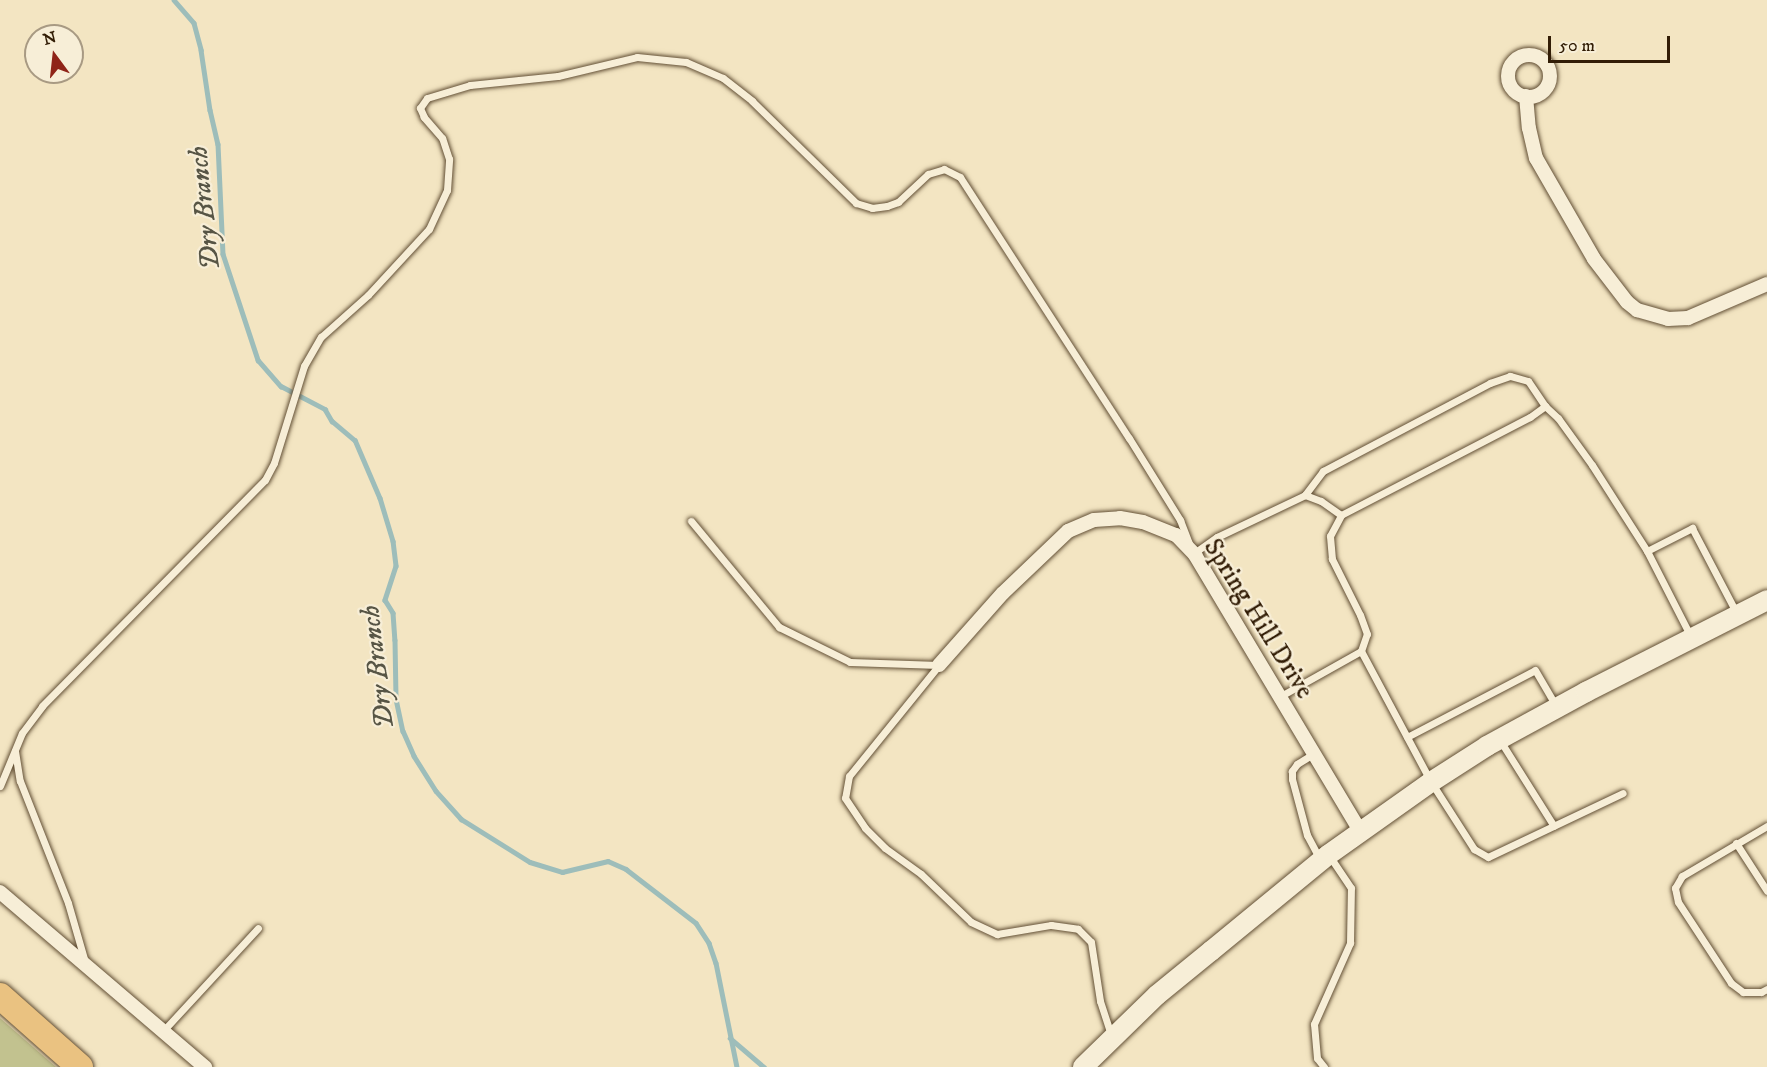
<!DOCTYPE html>
<html>
<head>
<meta charset="utf-8">
<style>
	body { margin:0 }
	#map { position:relative; width:1767px; height:1067px; overflow:hidden; background:#f3e5c2; font-family:"IM FELL DW Pica",serif }
	div>[style] { position:absolute }
	.green>* { inset:0; background:#c2c28f }
	.stream>* { height:4.5px; margin:-2.25px; padding:0 2.25px; transform-origin:2.25px; border-radius:2.25px; background:#9dbdba }
	.roads { filter:drop-shadow(0 0 2px #624f35) drop-shadow(0 0 2px #624f35) }
	.lane>* { height:7px; margin:-3.5px; padding:0 3.5px; transform-origin:3.5px; border-radius:3.5px; background:#f7eed7 }
	.street>* { height:14px; margin:-7px; padding:0 7px; transform-origin:7px; border-radius:7px; background:#f7eed7 }
	.street>.ring { margin:-7px; padding:0; box-sizing:content-box; background:none; border:14px solid #f7eed7; border-radius:50% }
	.secondary>* { height:20px; margin:-10px; padding:0 10px; transform-origin:10px; border-radius:10px; background:#f7eed7 }
	.highway>* { height:26px; margin:-13px; padding:0 13px; transform-origin:13px; border-radius:13px; background:#eac281 }
	span { translate:-50% -50%; white-space:nowrap; text-align:center; line-height:1.15; -webkit-text-stroke:4.5px #f7eed7; paint-order:stroke }
	.street-label { font-size:26px; color:#321d06 }
	.water-label { font-size:27px; color:#575545; font-style:italic }
	.north { position:absolute; left:24px; top:24px; width:60px; height:60px; box-sizing:border-box; background:#f7eed7; border:2px solid #a89a83; border-radius:50%; rotate:345deg; font-size:16px; font-weight:700; line-height:24px; text-align:center; color:#321d06 }
	.north::after { content:''; display:block; margin:auto; width:21px; height:27px; background:#8f2418; clip-path:polygon(50% 0,100% 100%,50% 72%,0 100%) }
	.scale { position:absolute; left:1548px; top:36px; width:122px; height:27px; box-sizing:border-box; border:3px solid #321d06; border-top:0; padding-left:8px; font-size:18px; line-height:21px; white-space:nowrap; color:#321d06; -webkit-text-stroke:4px #f7eed7; paint-order:stroke }
</style>
</head>
<body>
<div id="map">
	<div class="green">
		<div style="clip-path:polygon(0 1018px,56px 1067px,0 1067px)"></div>
	</div>
	<div class="stream">
		<div style="left:174px;top:0;width:30px;rotate:49deg"></div>
		<div style="left:194px;top:23px;width:28px;rotate:75deg"></div>
		<div style="left:201px;top:50px;width:61px;rotate:81.5deg"></div>
		<div style="left:210px;top:110px;width:35px;rotate:77deg"></div>
		<div style="left:218px;top:144px;width:110px;rotate:87.4deg"></div>
		<div style="left:223px;top:254px;width:112px;rotate:71.7deg"></div>
		<div style="left:258px;top:360px;width:35px;rotate:49deg"></div>
		<div style="left:281px;top:386px;width:50px;rotate:27.6deg"></div>
		<div style="left:325px;top:409px;width:14px;rotate:60deg"></div>
		<div style="left:332px;top:421px;width:30px;rotate:40deg"></div>
		<div style="left:355px;top:440px;width:63px;rotate:66.7deg"></div>
		<div style="left:380px;top:498px;width:45px;rotate:73.2deg"></div>
		<div style="left:393px;top:541px;width:25px;rotate:83deg"></div>
		<div style="left:396px;top:566px;width:36px;rotate:108deg"></div>
		<div style="left:385px;top:600px;width:15px;rotate:58deg"></div>
		<div style="left:393px;top:613px;width:27px;rotate:86deg"></div>
		<div style="left:395px;top:640px;width:59px;rotate:89deg"></div>
		<div style="left:396px;top:699px;width:33px;rotate:78deg"></div>
		<div style="left:403px;top:731px;width:27px;rotate:66deg"></div>
		<div style="left:414px;top:756px;width:41px;rotate:57.8deg"></div>
		<div style="left:436px;top:791px;width:38px;rotate:48deg"></div>
		<div style="left:461px;top:819px;width:81px;rotate:31.9deg"></div>
		<div style="left:530px;top:862px;width:34px;rotate:17deg"></div>
		<div style="left:562px;top:872px;width:47px;rotate:-13.4deg"></div>
		<div style="left:608px;top:861px;width:20px;rotate:24deg"></div>
		<div style="left:626px;top:869px;width:88px;rotate:37.6deg"></div>
		<div style="left:696px;top:923px;width:24px;rotate:57deg"></div>
		<div style="left:709px;top:943px;width:21px;rotate:71deg"></div>
		<div style="left:716px;top:963px;width:106px;rotate:78.6deg"></div>
		<div style="left:730px;top:1038px;width:45px;rotate:40.5deg"></div>
	</div>
	<div class="roads">
		<div class="lane">
			<div style="left:1545px;top:406px;width:18px;rotate:43deg"></div>
			<div style="left:1558px;top:418px;width:58px;rotate:54.1deg"></div>
			<div style="left:1592px;top:465px;width:102px;rotate:57.4deg"></div>
			<div style="left:691px;top:521px;width:138px;rotate:50.3deg"></div>
			<div style="left:779px;top:627px;width:79px;rotate:26.2deg"></div>
			<div style="left:850px;top:662px;width:89px;rotate:1.9deg"></div>
			<div style="left:1194px;top:553px;width:28px;rotate:-35deg"></div>
			<div style="left:1217px;top:537px;width:98px;rotate:-25.5deg"></div>
			<div style="left:1305px;top:495px;width:17px;rotate:21deg"></div>
			<div style="left:1321px;top:501px;width:24px;rotate:35deg"></div>
			<div style="left:1691px;top:637px;width:97px;rotate:-117.1deg"></div>
			<div style="left:1647px;top:551px;width:51px;rotate:-27.1deg"></div>
			<div style="left:1692px;top:528px;width:97px;rotate:62.4deg"></div>
			<div style="left:1361px;top:651px;width:149px;rotate:61.9deg"></div>
			<div style="left:1431px;top:782px;width:80px;rotate:57.3deg"></div>
			<div style="left:1474px;top:849px;width:16px;rotate:30deg"></div>
			<div style="left:1488px;top:857px;width:149px;rotate:-25.4deg"></div>
			<div style="left:939px;top:665px;width:143px;rotate:129deg"></div>
			<div style="left:849px;top:776px;width:22px;rotate:100deg"></div>
			<div style="left:845px;top:798px;width:36px;rotate:56deg"></div>
			<div style="left:865px;top:828px;width:28px;rotate:45deg"></div>
			<div style="left:885px;top:848px;width:44px;rotate:35.8deg"></div>
			<div style="left:921px;top:874px;width:69px;rotate:43.8deg"></div>
			<div style="left:971px;top:922px;width:29px;rotate:25deg"></div>
			<div style="left:997px;top:934px;width:55px;rotate:-9.5deg"></div>
			<div style="left:1051px;top:925px;width:27px;rotate:8deg"></div>
			<div style="left:1078px;top:929px;width:18px;rotate:45deg"></div>
			<div style="left:1091px;top:942px;width:60px;rotate:81.3deg"></div>
			<div style="left:1100px;top:1001px;width:38px;rotate:72deg"></div>
			<div style="left:1279px;top:697px;width:94px;rotate:-29.3deg"></div>
			<div style="left:1361px;top:651px;width:18px;rotate:-71deg"></div>
			<div style="left:1367px;top:634px;width:20px;rotate:-110deg"></div>
			<div style="left:1360px;top:615px;width:63px;rotate:-116.6deg"></div>
			<div style="left:1332px;top:559px;width:23px;rotate:-95deg"></div>
			<div style="left:1330px;top:536px;width:24px;rotate:-62deg"></div>
			<div style="left:1341px;top:515px;width:213px;rotate:-27.4deg"></div>
			<div style="left:1530px;top:417px;width:19px;rotate:-36deg"></div>
			<div style="left:1545px;top:406px;width:30px;rotate:-124deg"></div>
			<div style="left:1528px;top:381px;width:19px;rotate:-164deg"></div>
			<div style="left:1510px;top:376px;width:21px;rotate:161deg"></div>
			<div style="left:1490px;top:383px;width:189px;rotate:152.2deg"></div>
			<div style="left:1323px;top:471px;width:30px;rotate:127deg"></div>
			<div style="left:1407px;top:737px;width:144px;rotate:-27.6deg"></div>
			<div style="left:1535px;top:670px;width:42px;rotate:59.7deg"></div>
			<div style="left:1501px;top:742px;width:99px;rotate:57.8deg"></div>
			<div style="left:15px;top:751px;width:30px;rotate:81deg"></div>
			<div style="left:20px;top:781px;width:131px;rotate:68.5deg"></div>
			<div style="left:68px;top:903px;width:61px;rotate:73.9deg"></div>
			<div style="left:1313px;top:754px;width:19px;rotate:148deg"></div>
			<div style="left:1297px;top:764px;width:9px;rotate:126deg"></div>
			<div style="left:1292px;top:771px;width:8px;rotate:90deg"></div>
			<div style="left:1292px;top:779px;width:58px;rotate:75deg"></div>
			<div style="left:1307px;top:835px;width:27px;rotate:62deg"></div>
			<div style="left:0;top:786px;width:57px;rotate:-67.5deg"></div>
			<div style="left:22px;top:733px;width:34px;rotate:-53deg"></div>
			<div style="left:42px;top:706px;width:317px;rotate:-45.4deg"></div>
			<div style="left:265px;top:480px;width:19px;rotate:-62deg"></div>
			<div style="left:274px;top:463px;width:102px;rotate:-72.8deg"></div>
			<div style="left:304px;top:366px;width:34px;rotate:-60deg"></div>
			<div style="left:321px;top:337px;width:63px;rotate:-41.8deg"></div>
			<div style="left:368px;top:295px;width:90px;rotate:-47.3deg"></div>
			<div style="left:429px;top:229px;width:43px;rotate:-65.2deg"></div>
			<div style="left:447px;top:190px;width:31px;rotate:-86deg"></div>
			<div style="left:449px;top:159px;width:22px;rotate:-108deg"></div>
			<div style="left:442px;top:138px;width:28px;rotate:-131deg"></div>
			<div style="left:424px;top:117px;width:10px;rotate:-114deg"></div>
			<div style="left:420px;top:108px;width:12px;rotate:-55deg"></div>
			<div style="left:427px;top:98px;width:45px;rotate:-16.8deg"></div>
			<div style="left:470px;top:85px;width:88px;rotate:-5.8deg"></div>
			<div style="left:558px;top:76px;width:81px;rotate:-13.5deg"></div>
			<div style="left:637px;top:57px;width:49px;rotate:5.8deg"></div>
			<div style="left:686px;top:62px;width:40px;rotate:23.4deg"></div>
			<div style="left:723px;top:78px;width:37px;rotate:38deg"></div>
			<div style="left:752px;top:101px;width:146px;rotate:44.4deg"></div>
			<div style="left:856px;top:203px;width:17px;rotate:17deg"></div>
			<div style="left:872px;top:208px;width:15px;rotate:-8deg"></div>
			<div style="left:887px;top:206px;width:12px;rotate:-20deg"></div>
			<div style="left:898px;top:202px;width:41px;rotate:-43deg"></div>
			<div style="left:928px;top:174px;width:17px;rotate:-17deg"></div>
			<div style="left:944px;top:169px;width:18px;rotate:27deg"></div>
			<div style="left:960px;top:177px;width:311px;rotate:57.1deg"></div>
			<div style="left:1129px;top:438px;width:97px;rotate:58.1deg"></div>
			<div style="left:1180px;top:520px;width:25px;rotate:69deg"></div>
			<div style="left:1767px;top:826px;width:99px;rotate:149.5deg"></div>
			<div style="left:1682px;top:876px;width:14px;rotate:120deg"></div>
			<div style="left:1675px;top:888px;width:14px;rotate:78deg"></div>
			<div style="left:1678px;top:902px;width:97px;rotate:56.8deg"></div>
			<div style="left:1731px;top:983px;width:15px;rotate:37deg"></div>
			<div style="left:1743px;top:992px;width:18px"></div>
			<div style="left:1761px;top:992px;width:7px;rotate:-27deg"></div>
			<div style="left:1736px;top:843px;width:57px;rotate:57.1deg"></div>
			<div style="left:163px;top:1031px;width:140px;rotate:-47.3deg"></div>
			<div style="left:1324px;top:1067px;width:11px;rotate:-128deg"></div>
			<div style="left:1317px;top:1058px;width:34px;rotate:-95deg"></div>
			<div style="left:1314px;top:1024px;width:89px;rotate:-66deg"></div>
			<div style="left:1350px;top:943px;width:55px;rotate:-89deg"></div>
			<div style="left:1351px;top:888px;width:37px;rotate:-124deg"></div>
		</div>
		<div class="street">
			<div class="ring" style="left:1508px;top:55px;width:28px;height:28px"></div>
			<div style="left:1526px;top:96px;width:32px;rotate:85deg"></div>
			<div style="left:1529px;top:128px;width:31px;rotate:77deg"></div>
			<div style="left:1536px;top:158px;width:116px;rotate:60.1deg"></div>
			<div style="left:1594px;top:259px;width:54px;rotate:52.5deg"></div>
			<div style="left:1627px;top:302px;width:13px;rotate:39deg"></div>
			<div style="left:1637px;top:310px;width:32px;rotate:16deg"></div>
			<div style="left:1668px;top:319px;width:20px;rotate:-3deg"></div>
			<div style="left:1688px;top:318px;width:86px;rotate:-23.3deg"></div>
			<div style="left:939px;top:665px;width:96px;rotate:-48.4deg"></div>
			<div style="left:1003px;top:593px;width:90px;rotate:-43.6deg"></div>
			<div style="left:1068px;top:531px;width:28px;rotate:-23deg"></div>
			<div style="left:1094px;top:520px;width:26px;rotate:-4deg"></div>
			<div style="left:1120px;top:518px;width:23px;rotate:10deg"></div>
			<div style="left:1143px;top:522px;width:35px;rotate:22deg"></div>
			<div style="left:1176px;top:535px;width:28px;rotate:46deg"></div>
			<div style="left:1195px;top:555px;width:322px;rotate:59.1deg"></div>
			<div style="left:0;top:892px;width:270px;rotate:40.5deg"></div>
		</div>
		<div class="secondary">
			<div style="left:1083px;top:1067px;width:103px;rotate:-44.2deg"></div>
			<div style="left:1157px;top:995px;width:70px;rotate:-39.2deg"></div>
			<div style="left:1211px;top:951px;width:151px;rotate:-39.4deg"></div>
			<div style="left:1328px;top:855px;width:126px;rotate:-35.3deg"></div>
			<div style="left:1431px;top:782px;width:67px;rotate:-32.7deg"></div>
			<div style="left:1487px;top:746px;width:113px;rotate:-28.6deg"></div>
			<div style="left:1586px;top:692px;width:203px;rotate:-26.9deg"></div>
		</div>
		<div class="highway">
			<div style="left:0;top:996px;width:107px;rotate:41.6deg"></div>
		</div>
	</div>
	<div class="street-label">
		<span style="left:1258px;top:619px;rotate:58deg">Spring Hill Drive</span>
	</div>
	<div class="water-label">
		<span style="left:205px;top:208px;rotate:-96deg">Dry Branch</span>
		<span style="left:378px;top:667px;rotate:-97deg">Dry Branch</span>
	</div>
	<div class="north">N</div>
	<div class="scale">50 m</div>
</div>
</body>
</html>
